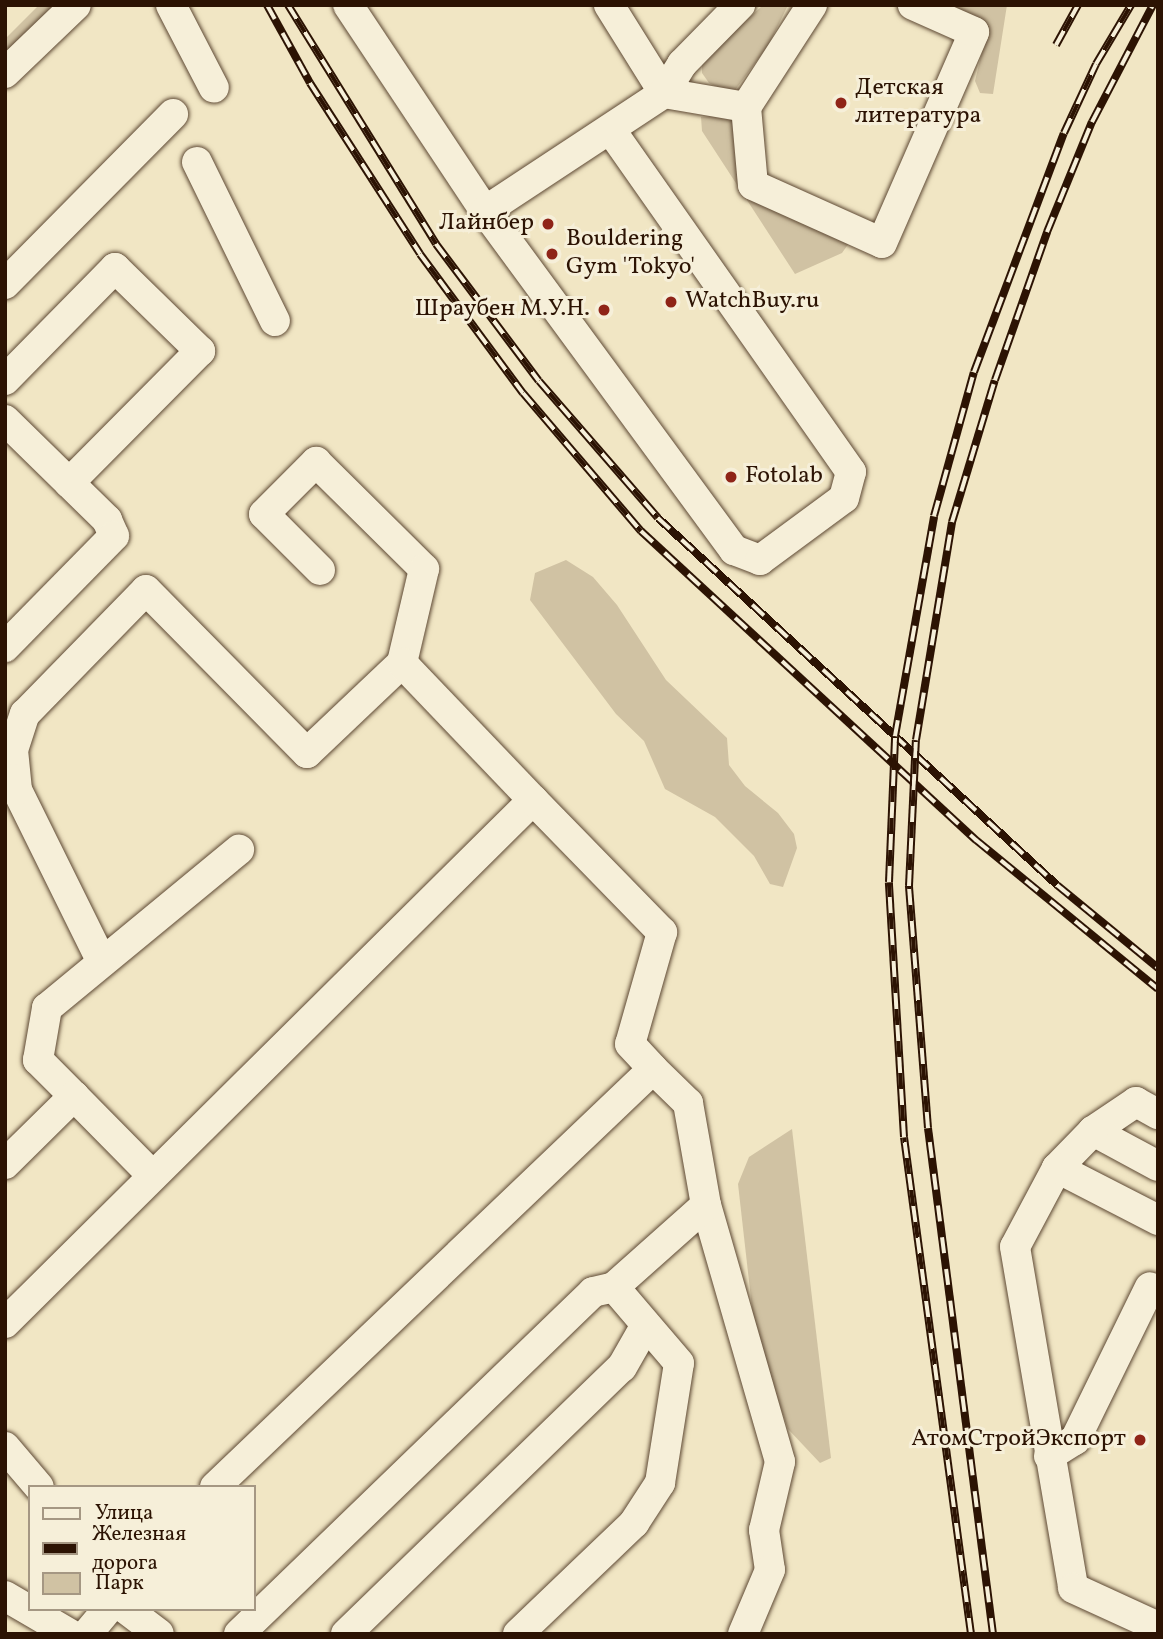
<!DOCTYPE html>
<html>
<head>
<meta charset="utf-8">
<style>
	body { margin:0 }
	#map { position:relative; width:1163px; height:1639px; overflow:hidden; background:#f1e6c4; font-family:Vollkorn,serif }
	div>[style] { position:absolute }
	.green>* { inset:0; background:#d0c2a3 }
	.roads { filter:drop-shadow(0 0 2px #5d4833) drop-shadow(0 0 2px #5d4833) }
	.minor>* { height:30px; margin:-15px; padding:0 15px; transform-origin:15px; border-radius:15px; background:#f6efd9 }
	.rail>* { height:8px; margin-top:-4px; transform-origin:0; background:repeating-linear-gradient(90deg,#f6efd9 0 16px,#2c1303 0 32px); box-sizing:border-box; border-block:2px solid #2c1303 }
	.dots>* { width:19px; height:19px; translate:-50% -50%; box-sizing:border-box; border:4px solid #f6efd9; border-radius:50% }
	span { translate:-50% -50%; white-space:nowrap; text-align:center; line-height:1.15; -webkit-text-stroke:6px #f6efd9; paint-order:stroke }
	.poi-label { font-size:24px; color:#2c1303 }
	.left { translate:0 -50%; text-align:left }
	.right { translate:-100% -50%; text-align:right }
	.frame { position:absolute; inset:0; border:7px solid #2c1303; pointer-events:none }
	.legend { position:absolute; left:28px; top:1485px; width:228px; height:126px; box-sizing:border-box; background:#f6efd9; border:2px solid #a59783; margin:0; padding:9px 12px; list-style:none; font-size:21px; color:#2c1303 }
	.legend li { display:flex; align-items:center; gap:14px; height:35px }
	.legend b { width:35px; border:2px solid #a59783 }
</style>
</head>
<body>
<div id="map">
	<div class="green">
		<div style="clip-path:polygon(39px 5px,57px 5px,5px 56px,5px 39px)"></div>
		<div style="clip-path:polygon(763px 5px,788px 5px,768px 46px,732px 94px,709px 83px,702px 73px,702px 62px)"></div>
		<div style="clip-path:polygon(941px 5px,1007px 5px,993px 94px,980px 93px,975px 81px,987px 31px)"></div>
		<div style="clip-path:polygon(727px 115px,735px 125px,760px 204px,809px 220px,849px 243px,842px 253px,795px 274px,702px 131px,701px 117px)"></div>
		<div style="clip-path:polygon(566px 560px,593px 577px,617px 605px,666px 680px,727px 738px,729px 765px,745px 786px,778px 813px,794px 834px,797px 848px,783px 887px,770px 884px,754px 856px,715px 817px,665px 789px,644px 741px,616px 714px,530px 600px,535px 573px)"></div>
		<div style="clip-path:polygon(792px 1129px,831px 1458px,820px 1463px,788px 1429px,755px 1334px,738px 1184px,749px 1157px)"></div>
	</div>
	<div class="roads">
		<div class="minor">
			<div style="left:171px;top:5px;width:93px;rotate:62.6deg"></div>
			<div style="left:348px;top:5px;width:247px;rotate:56.4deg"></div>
			<div style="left:485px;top:211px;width:421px;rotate:53.7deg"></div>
			<div style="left:734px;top:550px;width:28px;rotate:21deg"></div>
			<div style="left:760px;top:560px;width:104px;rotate:-36.4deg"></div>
			<div style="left:844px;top:498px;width:27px;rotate:-75deg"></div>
			<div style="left:851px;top:472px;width:419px;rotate:-125.1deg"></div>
			<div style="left:609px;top:5px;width:104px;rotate:58deg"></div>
			<div style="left:812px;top:5px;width:121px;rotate:122.9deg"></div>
			<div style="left:746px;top:107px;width:78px;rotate:84.9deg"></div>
			<div style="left:753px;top:185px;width:141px;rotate:24.2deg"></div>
			<div style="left:882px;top:243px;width:230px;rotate:-66.4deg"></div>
			<div style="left:974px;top:32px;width:67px;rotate:-156.1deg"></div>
			<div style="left:5px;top:73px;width:98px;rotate:-43.8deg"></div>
			<div style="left:664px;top:93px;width:83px;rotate:9.7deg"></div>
			<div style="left:197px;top:162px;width:177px;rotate:63.9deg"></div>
			<div style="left:485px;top:211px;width:214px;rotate:-33.4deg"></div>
			<div style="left:664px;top:93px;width:34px;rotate:-58deg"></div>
			<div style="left:682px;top:64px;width:83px;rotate:-45.5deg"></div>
			<div style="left:5px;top:284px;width:239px;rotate:-45.3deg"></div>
			<div style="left:5px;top:380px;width:157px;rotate:-45.5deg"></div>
			<div style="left:115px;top:268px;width:119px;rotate:44.3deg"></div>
			<div style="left:200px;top:351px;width:186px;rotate:134.8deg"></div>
			<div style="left:5px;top:420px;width:143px;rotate:44.4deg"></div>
			<div style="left:107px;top:520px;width:17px;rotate:66deg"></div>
			<div style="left:114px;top:536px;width:156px;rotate:134.5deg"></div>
			<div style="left:320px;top:570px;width:79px;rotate:-135deg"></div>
			<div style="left:264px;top:514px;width:74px;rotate:-45deg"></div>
			<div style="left:316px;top:462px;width:152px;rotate:44.7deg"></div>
			<div style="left:424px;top:569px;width:97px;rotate:103.2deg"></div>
			<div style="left:102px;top:962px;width:192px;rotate:-116.3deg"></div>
			<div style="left:17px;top:790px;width:40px;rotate:-95.7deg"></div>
			<div style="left:13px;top:750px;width:38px;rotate:-72deg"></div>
			<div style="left:25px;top:714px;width:173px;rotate:-45.7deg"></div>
			<div style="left:146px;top:590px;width:229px;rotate:45.4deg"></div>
			<div style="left:307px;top:753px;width:131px;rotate:-43.5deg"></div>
			<div style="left:402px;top:663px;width:190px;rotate:46.3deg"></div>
			<div style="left:74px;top:1096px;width:51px;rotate:-135deg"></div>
			<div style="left:38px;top:1060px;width:53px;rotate:-80.2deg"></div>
			<div style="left:47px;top:1008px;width:249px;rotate:-39.5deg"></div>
			<div style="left:1093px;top:1131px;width:52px;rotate:-34deg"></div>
			<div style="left:1136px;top:1102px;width:25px;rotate:29deg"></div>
			<div style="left:5px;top:1164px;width:97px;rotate:-44.6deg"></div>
			<div style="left:74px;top:1096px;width:112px;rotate:45.4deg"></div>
			<div style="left:1158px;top:1166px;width:74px;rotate:-151.7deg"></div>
			<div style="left:1093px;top:1131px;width:52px;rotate:134.2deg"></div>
			<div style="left:1057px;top:1168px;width:89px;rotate:118deg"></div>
			<div style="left:1015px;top:1247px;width:346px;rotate:80.3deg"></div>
			<div style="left:1073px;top:1588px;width:94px;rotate:24.6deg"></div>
			<div style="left:1057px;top:1168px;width:114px;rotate:27.2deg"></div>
			<div style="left:5px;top:1323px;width:743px;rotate:-44.73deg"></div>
			<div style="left:533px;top:800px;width:185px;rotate:45.7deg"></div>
			<div style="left:662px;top:932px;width:116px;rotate:105.9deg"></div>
			<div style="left:630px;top:1044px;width:34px;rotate:47deg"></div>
			<div style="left:5px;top:1447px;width:52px;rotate:49.6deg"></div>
			<div style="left:1049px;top:1456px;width:31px;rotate:-32deg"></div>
			<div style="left:1075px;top:1440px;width:170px;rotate:-63.9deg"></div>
			<div style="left:215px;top:1487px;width:605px;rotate:-43.66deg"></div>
			<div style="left:653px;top:1069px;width:49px;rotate:44.2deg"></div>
			<div style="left:688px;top:1103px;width:104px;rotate:80deg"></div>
			<div style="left:706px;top:1205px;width:267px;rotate:73.9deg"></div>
			<div style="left:780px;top:1462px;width:70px;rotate:103.2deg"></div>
			<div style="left:764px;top:1530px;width:40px;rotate:81.5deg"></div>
			<div style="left:770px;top:1570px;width:69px;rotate:112.9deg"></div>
			<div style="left:5px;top:1596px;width:75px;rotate:30.3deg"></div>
			<div style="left:126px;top:1609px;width:41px;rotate:37.1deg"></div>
			<div style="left:87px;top:1634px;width:33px;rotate:-50deg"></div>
			<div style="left:239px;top:1634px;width:492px;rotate:-44deg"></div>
			<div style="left:593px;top:1292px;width:22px;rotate:-13deg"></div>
			<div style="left:346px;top:1634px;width:384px;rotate:-44.1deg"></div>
			<div style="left:622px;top:1367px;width:48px;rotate:-60.3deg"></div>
			<div style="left:518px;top:1634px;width:161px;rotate:-43.7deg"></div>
			<div style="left:634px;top:1523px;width:48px;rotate:-57deg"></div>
			<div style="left:660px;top:1483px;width:121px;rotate:-81deg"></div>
			<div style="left:679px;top:1363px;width:100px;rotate:-130.5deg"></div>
			<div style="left:614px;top:1287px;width:123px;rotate:-41.7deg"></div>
		</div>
	</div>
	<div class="rail">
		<div style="left:267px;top:5px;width:89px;rotate:61.1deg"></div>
		<div style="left:310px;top:83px;width:203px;rotate:57.2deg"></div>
		<div style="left:420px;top:254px;width:173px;rotate:53.5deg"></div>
		<div style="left:523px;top:393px;width:182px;rotate:49.5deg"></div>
		<div style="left:641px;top:531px;width:456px;rotate:42.7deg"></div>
		<div style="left:976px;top:840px;width:235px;rotate:39.3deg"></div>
		<div style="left:288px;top:5px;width:281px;rotate:58.2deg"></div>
		<div style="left:436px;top:244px;width:171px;rotate:53.1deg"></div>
		<div style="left:539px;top:381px;width:181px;rotate:49deg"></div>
		<div style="left:658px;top:518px;width:542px;rotate:42.61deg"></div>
		<div style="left:1057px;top:885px;width:131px;rotate:39.4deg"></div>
		<div style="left:1056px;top:45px;width:46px;rotate:-61.2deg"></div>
		<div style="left:971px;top:1634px;width:501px;rotate:-97.68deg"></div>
		<div style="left:904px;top:1137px;width:255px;rotate:-93.4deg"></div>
		<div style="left:889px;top:882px;width:146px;rotate:-87.6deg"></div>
		<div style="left:895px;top:736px;width:223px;rotate:-79.9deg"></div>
		<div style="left:934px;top:516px;width:149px;rotate:-74.5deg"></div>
		<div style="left:974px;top:372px;width:255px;rotate:-69.4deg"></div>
		<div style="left:1064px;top:133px;width:76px;rotate:-65.1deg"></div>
		<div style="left:1096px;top:64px;width:69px;rotate:-59.3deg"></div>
		<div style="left:993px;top:1634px;width:510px;rotate:-97.32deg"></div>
		<div style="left:928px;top:1128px;width:243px;rotate:-94.5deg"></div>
		<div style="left:909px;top:886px;width:146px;rotate:-87.3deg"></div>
		<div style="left:916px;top:740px;width:221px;rotate:-80.6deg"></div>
		<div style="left:952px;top:522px;width:148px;rotate:-73.2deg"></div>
		<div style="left:995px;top:380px;width:157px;rotate:-70.6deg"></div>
		<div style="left:1047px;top:232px;width:119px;rotate:-67.8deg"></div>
		<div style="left:1092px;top:122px;width:132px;rotate:-62.5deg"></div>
	</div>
	<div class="dots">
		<div style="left:841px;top:103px;background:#8f2418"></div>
		<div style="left:548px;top:224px;background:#8f2418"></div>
		<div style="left:552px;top:254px;background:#8f2418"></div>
		<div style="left:671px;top:302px;background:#8f2418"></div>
		<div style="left:604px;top:310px;background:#8f2418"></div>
		<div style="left:731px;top:477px;background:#8f2418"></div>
		<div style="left:1140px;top:1440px;background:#8f2418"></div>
	</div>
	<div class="poi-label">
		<span class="left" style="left:855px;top:103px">Детская<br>литература</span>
		<span class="right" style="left:534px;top:224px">Лайнбер</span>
		<span class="left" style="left:566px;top:254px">Bouldering<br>Gym 'Tokyo'</span>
		<span class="left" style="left:685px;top:302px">WatchBuy.ru</span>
		<span class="right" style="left:590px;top:310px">Шраубен М.У.Н.</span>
		<span class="left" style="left:745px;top:477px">Fotolab</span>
		<span class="right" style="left:1126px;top:1440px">АтомСтройЭкспорт</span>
	</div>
	<div class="frame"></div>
	<ul class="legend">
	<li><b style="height:9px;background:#f6efd9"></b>Улица</li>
	<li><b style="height:9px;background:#2c1303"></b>Железная дорога</li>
	<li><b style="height:19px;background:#d0c2a3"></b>Парк</li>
	</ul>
</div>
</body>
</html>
